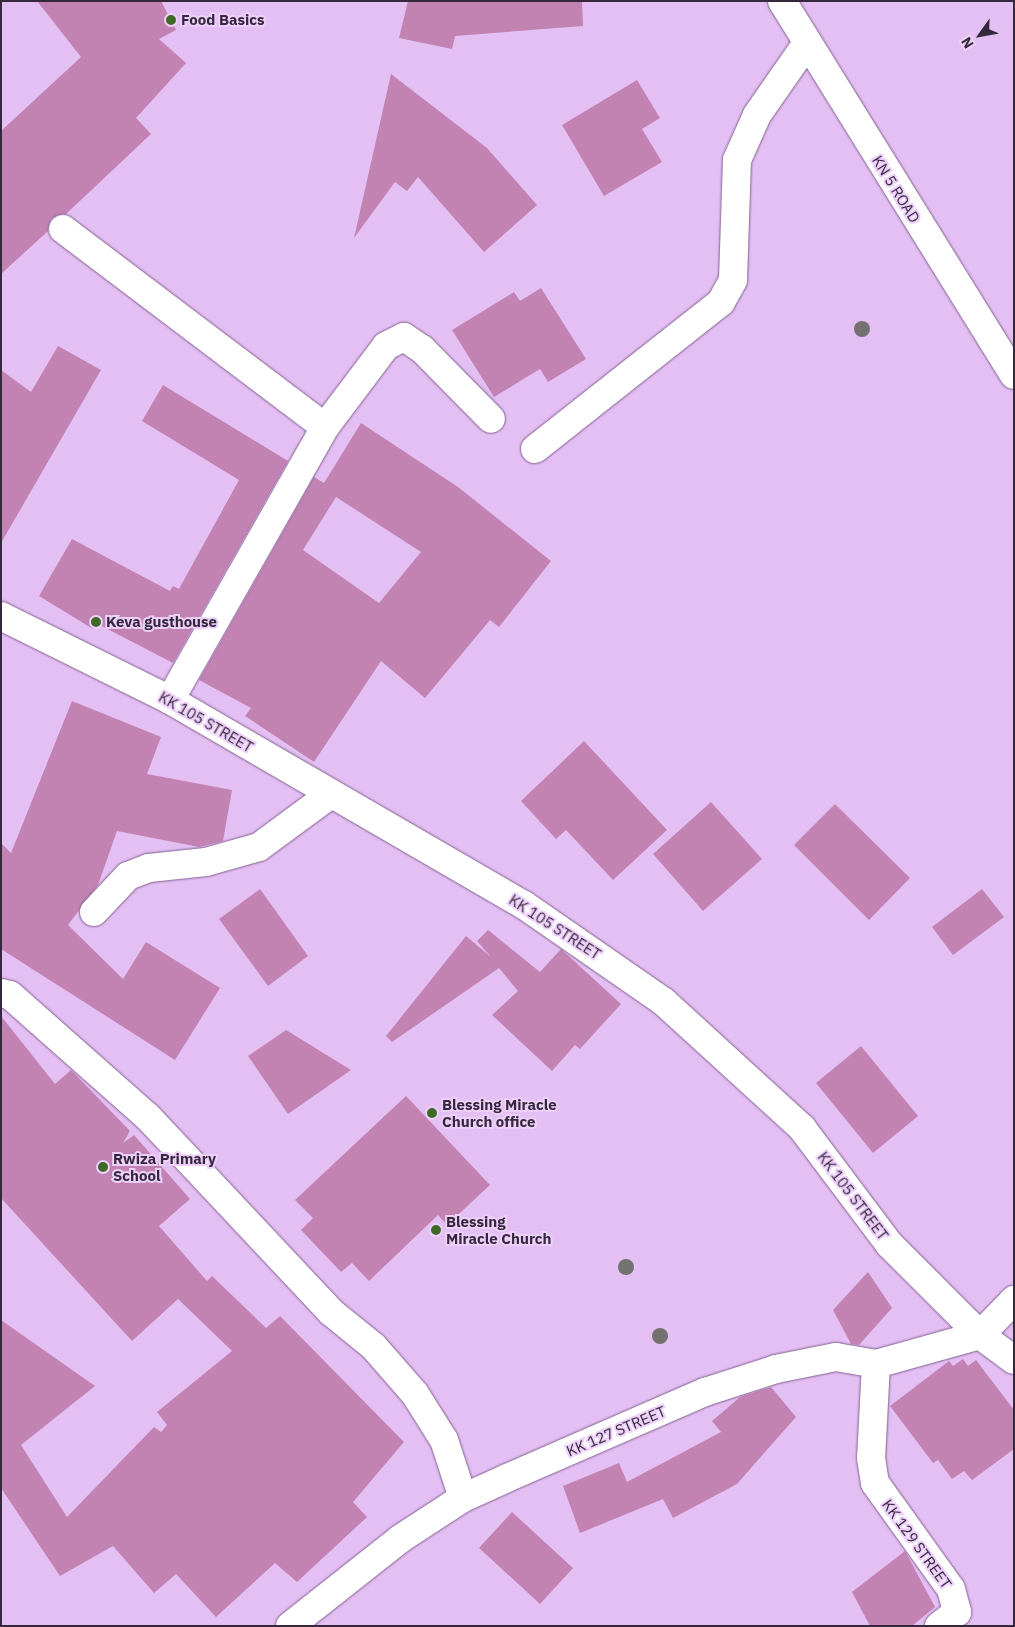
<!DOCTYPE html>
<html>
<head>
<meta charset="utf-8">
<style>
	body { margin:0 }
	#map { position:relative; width:1015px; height:1627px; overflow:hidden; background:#e4bff3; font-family:"IBM Plex Sans",sans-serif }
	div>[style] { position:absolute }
	.building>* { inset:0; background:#c283b3 }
	.roads { filter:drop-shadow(0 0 1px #836291) drop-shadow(0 0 1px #836291) }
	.street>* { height:28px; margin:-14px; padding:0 14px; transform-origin:14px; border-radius:14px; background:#fff }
	.secondary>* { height:28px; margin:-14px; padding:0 14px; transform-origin:14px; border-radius:14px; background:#fff }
	.trees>* { width:16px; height:16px; margin:-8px; border-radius:50%; background:#747270 }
	.dots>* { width:14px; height:14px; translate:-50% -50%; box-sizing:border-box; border:2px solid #edd0fa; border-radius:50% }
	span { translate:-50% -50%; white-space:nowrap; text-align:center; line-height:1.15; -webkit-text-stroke:4px #edd0fa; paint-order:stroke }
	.poi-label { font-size:15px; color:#36283c; font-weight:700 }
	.left { translate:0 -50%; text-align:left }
	.street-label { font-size:15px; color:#36283c }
	.frame { position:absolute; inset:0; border:2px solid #36283c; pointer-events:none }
	.north { position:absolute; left:955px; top:10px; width:50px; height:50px; -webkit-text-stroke:4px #edd0fa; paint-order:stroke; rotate:238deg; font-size:14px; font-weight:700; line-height:20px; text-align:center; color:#36283c }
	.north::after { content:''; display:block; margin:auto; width:18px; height:22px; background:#36283c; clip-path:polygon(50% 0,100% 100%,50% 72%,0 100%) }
</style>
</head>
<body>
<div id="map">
	<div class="building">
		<div style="clip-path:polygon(37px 1px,161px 1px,176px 30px,159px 39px,186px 63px,136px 118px,151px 134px,66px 214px,51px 219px,48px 231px,1px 274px,1px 131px,81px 57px)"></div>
		<div style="clip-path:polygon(408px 1px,582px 1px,583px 26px,455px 36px,452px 49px,399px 38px)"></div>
		<div style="clip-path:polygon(391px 74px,487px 148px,537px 205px,484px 252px,418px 177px,407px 191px,395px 182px,354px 238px)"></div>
		<div style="clip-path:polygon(637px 80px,660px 118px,642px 129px,662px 162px,604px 196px,562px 125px)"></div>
		<div style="clip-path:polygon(541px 288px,586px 359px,548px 382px,540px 369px,494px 397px,452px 330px,514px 292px,520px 301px)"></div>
		<div style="clip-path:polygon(58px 346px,101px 370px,1px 543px,1px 370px,31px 392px)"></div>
		<div style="clip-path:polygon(163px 385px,288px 461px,173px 663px,96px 623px,93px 629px,39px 596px,72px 539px,170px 591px,173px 586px,179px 589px,239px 480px,142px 421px)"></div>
		<div style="clip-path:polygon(evenodd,361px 423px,458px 487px,551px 561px,499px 627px,490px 620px,425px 698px,381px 661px,314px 762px,245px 716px,251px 708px,199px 680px,314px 477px,324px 483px,361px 423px,336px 497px,421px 552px,379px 603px,303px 550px,336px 497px)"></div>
		<div style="clip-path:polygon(72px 701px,161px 737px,147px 774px,232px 790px,223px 841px,199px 847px,117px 831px,98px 885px,68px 925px,123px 979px,146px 942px,220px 988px,175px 1060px,1px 949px,1px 843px,11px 853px)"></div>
		<div style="clip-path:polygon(584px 741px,667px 830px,613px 880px,566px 830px,556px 839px,521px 801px)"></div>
		<div style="clip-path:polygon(711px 802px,762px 859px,703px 911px,653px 854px)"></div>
		<div style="clip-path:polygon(835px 804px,910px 878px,869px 920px,794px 845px)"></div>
		<div style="clip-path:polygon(260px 889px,308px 956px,268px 986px,219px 919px)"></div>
		<div style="clip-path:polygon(982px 889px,1004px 917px,953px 955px,932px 927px)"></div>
		<div style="clip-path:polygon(488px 930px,540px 972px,561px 949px,621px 1004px,580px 1049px,575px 1045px,552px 1071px,492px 1015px,518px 991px,499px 968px,392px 1042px,386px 1036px,466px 936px,491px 957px,477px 941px)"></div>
		<div style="clip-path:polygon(1px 1016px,55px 1084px,71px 1070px,130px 1131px,123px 1143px,134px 1135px,190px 1199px,159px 1226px,207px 1281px,212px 1276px,266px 1328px,280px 1316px,404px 1442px,353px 1502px,367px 1517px,297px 1582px,275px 1563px,216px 1617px,176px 1574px,154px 1593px,113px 1546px,60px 1576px,1px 1488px,1px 1320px,95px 1386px,21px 1445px,67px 1517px,154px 1427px,161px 1432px,167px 1425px,157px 1412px,232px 1351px,178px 1299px,132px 1341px,1px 1198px)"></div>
		<div style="clip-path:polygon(286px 1030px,351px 1070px,288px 1114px,248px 1056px)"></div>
		<div style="clip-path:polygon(861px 1046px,918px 1116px,873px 1153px,816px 1083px)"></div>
		<div style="clip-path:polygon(406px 1096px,490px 1185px,447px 1225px,438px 1215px,369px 1281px,352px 1263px,341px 1272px,301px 1230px,313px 1218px,295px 1200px)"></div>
		<div style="clip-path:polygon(868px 1272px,892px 1308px,859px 1345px,851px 1344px,833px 1310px)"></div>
		<div style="clip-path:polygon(963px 1359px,968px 1366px,976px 1360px,1014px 1410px,1014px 1449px,972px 1480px,964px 1471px,952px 1479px,938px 1460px,933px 1463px,890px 1406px,949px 1361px,953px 1366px)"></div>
		<div style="clip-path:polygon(771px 1387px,796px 1417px,737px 1484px,673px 1518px,663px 1499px,580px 1533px,563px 1486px,619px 1463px,627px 1482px,721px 1432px,712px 1421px,740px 1397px)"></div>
		<div style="clip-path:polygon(512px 1512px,573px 1568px,540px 1604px,479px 1548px)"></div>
		<div style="clip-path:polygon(905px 1551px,935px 1607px,912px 1626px,870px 1626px,852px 1592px)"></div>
	</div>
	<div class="roads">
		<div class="street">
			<div style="left:63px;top:229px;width:328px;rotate:37.1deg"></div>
			<div style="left:535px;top:449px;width:237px;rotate:-38.3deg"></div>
			<div style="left:721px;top:302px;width:25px;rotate:-61deg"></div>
			<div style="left:733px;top:280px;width:120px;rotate:-88.1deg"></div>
			<div style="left:737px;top:160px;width:49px;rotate:-66deg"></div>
			<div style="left:757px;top:115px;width:84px;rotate:-55.2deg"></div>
			<div style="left:1px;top:616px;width:189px;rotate:26.4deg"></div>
			<div style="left:170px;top:700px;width:409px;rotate:30.1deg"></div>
			<div style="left:524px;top:905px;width:170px;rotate:34.7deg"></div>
			<div style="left:664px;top:1002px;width:187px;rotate:42.4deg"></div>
			<div style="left:802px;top:1128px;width:145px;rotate:53.1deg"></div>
			<div style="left:889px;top:1244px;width:129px;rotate:45deg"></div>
			<div style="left:980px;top:1335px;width:42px;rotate:36.3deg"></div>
			<div style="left:170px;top:700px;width:314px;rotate:-60.4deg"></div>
			<div style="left:325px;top:427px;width:101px;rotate:-53deg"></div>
			<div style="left:386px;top:346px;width:20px;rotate:-27deg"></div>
			<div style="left:404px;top:337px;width:22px;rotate:34deg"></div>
			<div style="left:422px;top:349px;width:98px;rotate:45.4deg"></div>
			<div style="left:94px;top:912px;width:50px;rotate:-46.6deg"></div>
			<div style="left:128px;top:876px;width:22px;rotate:-21deg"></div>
			<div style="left:149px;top:868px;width:57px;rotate:-6deg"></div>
			<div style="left:206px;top:862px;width:55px;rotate:-15.8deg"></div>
			<div style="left:259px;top:847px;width:89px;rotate:-36.4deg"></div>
			<div style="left:1px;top:993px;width:9px;rotate:13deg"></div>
			<div style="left:10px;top:995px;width:184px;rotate:41.5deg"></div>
			<div style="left:148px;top:1117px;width:267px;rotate:46.8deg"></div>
			<div style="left:331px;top:1312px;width:55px;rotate:39.1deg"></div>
			<div style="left:374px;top:1347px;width:62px;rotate:48.9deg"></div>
			<div style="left:415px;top:1394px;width:54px;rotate:57.8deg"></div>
			<div style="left:444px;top:1440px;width:61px;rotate:71.9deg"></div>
			<div style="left:876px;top:1364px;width:94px;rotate:93deg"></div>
			<div style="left:871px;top:1458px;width:25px;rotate:81deg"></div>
			<div style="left:875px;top:1483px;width:130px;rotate:54.4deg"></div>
			<div style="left:951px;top:1589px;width:24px;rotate:75deg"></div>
			<div style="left:957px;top:1612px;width:23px;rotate:142deg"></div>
			<div style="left:290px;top:1626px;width:140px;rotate:-38.3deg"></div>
			<div style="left:400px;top:1539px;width:75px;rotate:-33.1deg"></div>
			<div style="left:463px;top:1498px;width:48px;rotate:-24.4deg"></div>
			<div style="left:507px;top:1478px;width:216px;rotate:-23.5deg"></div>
			<div style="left:705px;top:1392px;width:75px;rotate:-17.9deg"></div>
			<div style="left:776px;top:1369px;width:61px;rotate:-11.3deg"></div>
			<div style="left:836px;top:1357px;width:41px;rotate:9.9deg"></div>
			<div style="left:876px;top:1364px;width:108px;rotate:-15.6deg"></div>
			<div style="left:980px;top:1335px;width:49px;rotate:-45.8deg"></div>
		</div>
		<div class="secondary">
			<div style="left:782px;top:1px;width:440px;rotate:58.2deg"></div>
		</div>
	</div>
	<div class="trees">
		<div style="left:862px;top:329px"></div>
		<div style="left:626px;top:1267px"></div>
		<div style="left:660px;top:1336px"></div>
	</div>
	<div class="dots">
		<div style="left:171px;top:20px;background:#3f6926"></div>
		<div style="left:96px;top:622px;background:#3f6926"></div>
		<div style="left:432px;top:1113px;background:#3f6926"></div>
		<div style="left:103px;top:1167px;background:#3f6926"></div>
		<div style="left:436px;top:1230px;background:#3f6926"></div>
	</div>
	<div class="poi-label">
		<span class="left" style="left:181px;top:20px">Food Basics</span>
		<span class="left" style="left:106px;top:622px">Keva gusthouse</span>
		<span class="left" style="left:442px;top:1113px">Blessing Miracle<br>Church office</span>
		<span class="left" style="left:113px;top:1167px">Rwiza Primary<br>School</span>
		<span class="left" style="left:446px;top:1230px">Blessing<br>Miracle Church</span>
	</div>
	<div class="street-label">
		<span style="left:896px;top:189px;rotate:58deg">KN 5 ROAD</span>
		<span style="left:206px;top:722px;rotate:30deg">KK 105 STREET</span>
		<span style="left:555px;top:927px;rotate:33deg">KK 105 STREET</span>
		<span style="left:853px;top:1196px;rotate:53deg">KK 105 STREET</span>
		<span style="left:616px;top:1431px;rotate:-23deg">KK 127 STREET</span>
		<span style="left:917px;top:1544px;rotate:54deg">KK 129 STREET</span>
	</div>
	<div class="frame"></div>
	<div class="north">N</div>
</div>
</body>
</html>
